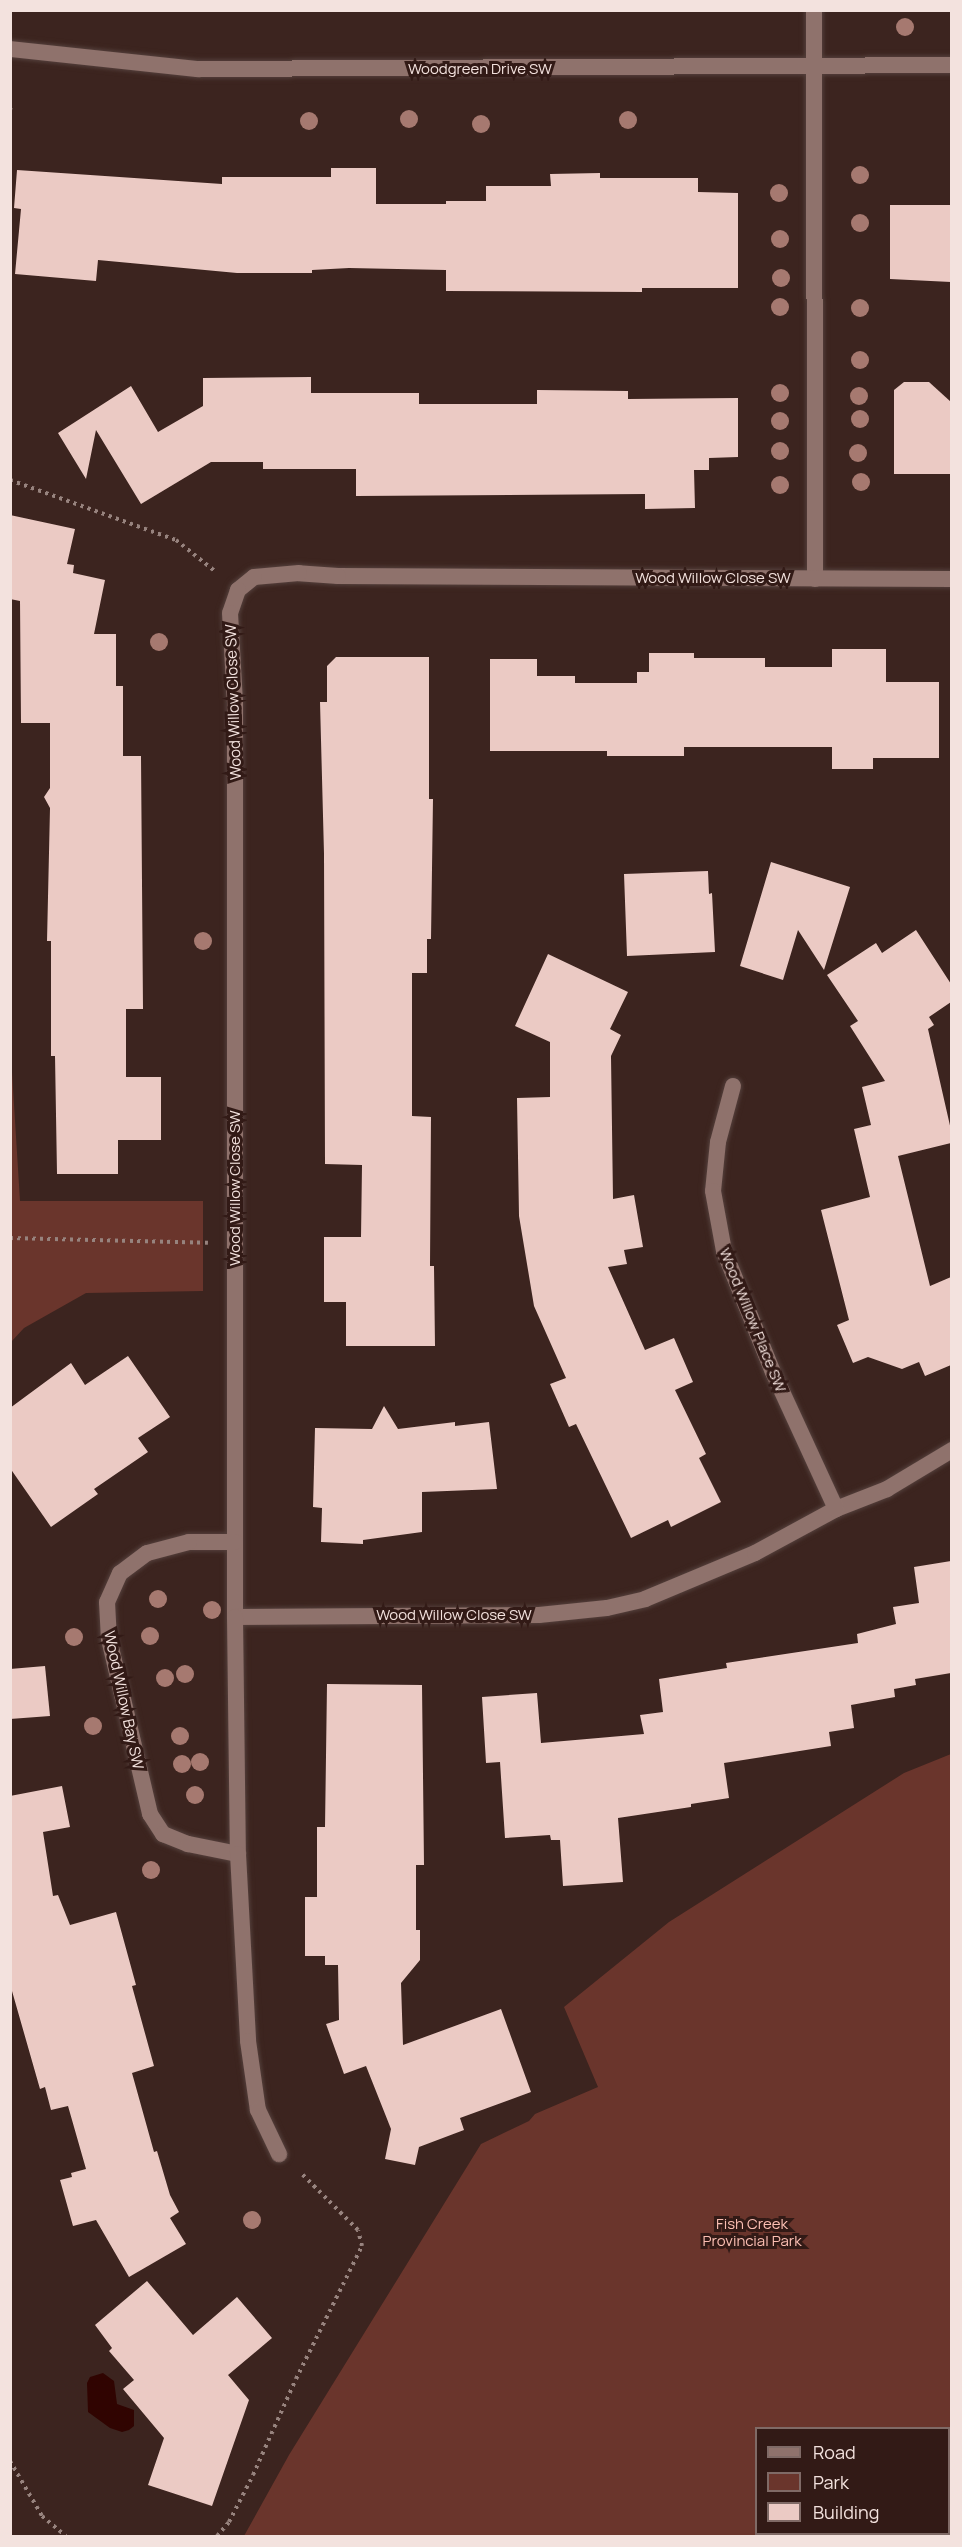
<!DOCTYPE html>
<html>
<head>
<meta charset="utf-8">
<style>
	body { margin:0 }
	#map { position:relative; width:962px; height:2547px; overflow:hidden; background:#3c241f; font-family:Manrope,sans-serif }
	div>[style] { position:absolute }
	.green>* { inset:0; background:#6a352c }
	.water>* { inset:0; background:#300401 }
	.building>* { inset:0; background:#ebcac4 }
	.path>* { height:4px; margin-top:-2px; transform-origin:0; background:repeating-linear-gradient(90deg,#97837e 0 3px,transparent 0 7.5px) }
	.roads { filter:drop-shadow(0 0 2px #54403c) drop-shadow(0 0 2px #54403c) }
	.minor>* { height:16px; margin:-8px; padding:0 8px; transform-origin:8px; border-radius:8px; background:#8f726c }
	.trees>* { width:18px; height:18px; margin:-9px; border-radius:50%; background:#a67970 }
	span { translate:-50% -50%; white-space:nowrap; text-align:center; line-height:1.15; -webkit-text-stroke:6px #321a16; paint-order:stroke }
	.street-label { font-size:15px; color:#f3e2de }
	.park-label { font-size:15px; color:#fcbfb3 }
	.frame { position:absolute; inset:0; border:12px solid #f3e2de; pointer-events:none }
	.legend { position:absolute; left:755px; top:2427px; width:195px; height:108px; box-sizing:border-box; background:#321a16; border:2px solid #7f6a66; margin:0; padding:8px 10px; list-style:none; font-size:18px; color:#f3e2de }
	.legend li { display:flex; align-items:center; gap:12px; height:30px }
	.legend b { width:30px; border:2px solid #7f6a66 }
</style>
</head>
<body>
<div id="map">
	<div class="green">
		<div style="clip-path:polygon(11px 1056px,20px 1201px,203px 1201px,203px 1291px,86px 1293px,24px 1328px,11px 1342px)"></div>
		<div style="clip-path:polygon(evenodd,951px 1754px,951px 2536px,244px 2536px,289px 2455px,481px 2144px,529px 2121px,535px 2114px,598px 2087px,564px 2007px,669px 1922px,904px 1773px,951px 1754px,756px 2428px,948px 2428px,948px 2534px,756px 2534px,756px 2428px)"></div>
	</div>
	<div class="water">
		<div style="clip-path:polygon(103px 2373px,114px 2381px,117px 2404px,134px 2410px,134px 2426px,129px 2430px,122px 2432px,110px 2428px,88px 2412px,87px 2383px,90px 2377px)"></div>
	</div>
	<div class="building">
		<div style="clip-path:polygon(331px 168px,376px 168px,376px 204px,446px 204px,446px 201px,486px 201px,486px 186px,551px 186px,550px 174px,600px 173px,600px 178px,698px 178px,698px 192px,738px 193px,738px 288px,642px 288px,642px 292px,446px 291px,446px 270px,349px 268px,312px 270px,312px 273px,237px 273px,98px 260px,96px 281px,15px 274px,21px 209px,14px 208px,17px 170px,222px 184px,222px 177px,331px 177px)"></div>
		<div style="clip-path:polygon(890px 205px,951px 205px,951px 282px,890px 279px)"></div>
		<div style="clip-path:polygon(311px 377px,311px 393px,419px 393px,419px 404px,537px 404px,537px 390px,628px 391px,628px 399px,738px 398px,738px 457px,709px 458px,709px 470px,694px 470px,695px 508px,645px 509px,645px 494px,356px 496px,356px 469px,263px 469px,263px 462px,211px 462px,141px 504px,96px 430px,86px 479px,58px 433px,131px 386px,158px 432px,203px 406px,203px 378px)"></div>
		<div style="clip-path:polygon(904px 382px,929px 382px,951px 402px,951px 474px,894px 474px,894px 390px)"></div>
		<div style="clip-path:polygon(10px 515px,75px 529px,67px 564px,74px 565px,73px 573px,105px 580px,94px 634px,116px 634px,116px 686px,123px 686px,123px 756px,141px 756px,143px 1009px,126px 1009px,126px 1077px,161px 1077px,161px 1140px,118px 1140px,118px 1174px,57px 1174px,55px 1056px,51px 1056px,51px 941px,47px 941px,50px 808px,44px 797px,50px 788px,50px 723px,21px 723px,20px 601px,10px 599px)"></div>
		<div style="clip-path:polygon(832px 649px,886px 649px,886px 682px,939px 682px,939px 758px,873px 758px,873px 769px,832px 769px,832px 747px,684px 747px,684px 756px,607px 756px,607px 751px,490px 751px,490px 659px,537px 659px,537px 676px,575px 676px,575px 683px,637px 683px,637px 672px,649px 672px,649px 653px,694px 653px,694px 658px,765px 658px,765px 667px,832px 667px)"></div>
		<div style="clip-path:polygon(336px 657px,429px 657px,429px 799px,433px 799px,431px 939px,427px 939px,427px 973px,412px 973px,412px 1116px,431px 1117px,430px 1266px,434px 1266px,435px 1346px,346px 1346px,346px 1302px,324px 1302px,324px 1237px,361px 1237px,362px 1165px,325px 1164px,324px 854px,320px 702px,327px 702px,327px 666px)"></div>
		<div style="clip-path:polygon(771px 862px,850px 887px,824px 970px,798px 930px,783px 980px,740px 966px)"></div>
		<div style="clip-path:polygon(708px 871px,709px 894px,712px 893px,715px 952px,627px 956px,624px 874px)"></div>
		<div style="clip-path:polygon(916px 930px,951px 984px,951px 1002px,929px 1017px,934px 1025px,928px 1029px,951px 1130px,951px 1143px,898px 1156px,930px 1286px,951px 1277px,951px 1365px,925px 1376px,919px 1362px,902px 1369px,868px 1357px,853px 1363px,837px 1325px,849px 1320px,821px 1210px,870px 1197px,854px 1129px,871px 1125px,862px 1087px,885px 1081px,850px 1026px,858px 1021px,827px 975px,876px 943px,882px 953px)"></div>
		<div style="clip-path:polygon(548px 954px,628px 992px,610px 1029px,621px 1035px,611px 1056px,613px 1199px,634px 1195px,643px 1247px,624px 1250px,627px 1264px,608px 1267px,645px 1350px,674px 1338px,693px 1382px,675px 1390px,706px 1454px,699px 1458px,721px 1502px,671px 1527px,668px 1520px,631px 1538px,576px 1424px,569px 1427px,550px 1384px,566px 1378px,534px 1306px,519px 1216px,517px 1098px,550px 1097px,550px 1042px,515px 1026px)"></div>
		<div style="clip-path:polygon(128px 1356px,170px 1417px,138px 1438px,148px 1452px,94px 1489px,98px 1494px,51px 1527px,10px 1468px,10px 1408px,71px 1363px,85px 1385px)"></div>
		<div style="clip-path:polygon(384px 1406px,398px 1429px,455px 1422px,455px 1426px,489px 1422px,497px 1489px,422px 1492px,422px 1532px,363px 1540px,363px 1544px,321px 1542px,322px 1508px,313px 1507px,315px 1428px,372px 1429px)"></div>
		<div style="clip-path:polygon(951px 1561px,951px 1673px,915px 1679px,916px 1685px,894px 1689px,895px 1697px,851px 1705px,854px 1728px,829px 1732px,831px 1746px,724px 1763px,729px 1798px,691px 1804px,691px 1807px,618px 1818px,623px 1882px,563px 1886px,560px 1840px,551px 1840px,550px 1835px,505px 1838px,500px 1762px,486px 1763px,482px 1697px,537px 1693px,541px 1743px,644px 1734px,640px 1715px,663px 1712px,659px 1679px,727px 1668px,726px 1663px,858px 1643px,857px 1634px,896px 1624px,893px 1607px,919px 1603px,914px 1567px)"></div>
		<div style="clip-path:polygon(45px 1666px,50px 1716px,10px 1719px,10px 1669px)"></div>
		<div style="clip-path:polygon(327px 1684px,422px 1685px,424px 1865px,416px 1865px,416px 1930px,420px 1930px,420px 1960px,401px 1983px,403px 2045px,501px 2009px,531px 2092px,460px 2118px,464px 2130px,419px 2147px,415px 2165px,385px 2159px,391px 2129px,366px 2066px,344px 2074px,326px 2024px,339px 2020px,338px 1965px,325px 1965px,325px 1956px,305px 1956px,305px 1897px,317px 1897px,317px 1827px,325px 1827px)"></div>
		<div style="clip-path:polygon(62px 1786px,70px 1827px,43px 1832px,53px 1896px,58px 1895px,70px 1925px,116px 1912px,136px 1985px,132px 1986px,154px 2066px,132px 2073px,154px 2152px,157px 2151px,170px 2195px,179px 2212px,170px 2218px,186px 2244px,129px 2277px,96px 2220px,73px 2226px,60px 2180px,72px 2177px,71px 2173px,86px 2169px,68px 2106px,51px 2110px,45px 2087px,40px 2089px,10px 1984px,10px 1796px)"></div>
		<div style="clip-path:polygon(147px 2281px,193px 2335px,237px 2297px,272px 2338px,228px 2375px,249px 2400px,212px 2506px,148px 2485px,164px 2438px,123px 2389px,134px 2380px,109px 2351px,112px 2348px,95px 2325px)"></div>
	</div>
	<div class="path">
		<div style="left:10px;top:110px;width:4px;rotate:-76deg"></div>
		<div style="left:10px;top:480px;width:177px;rotate:19.9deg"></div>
		<div style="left:176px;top:540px;width:51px;rotate:38.7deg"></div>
		<div style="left:10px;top:1238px;width:198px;rotate:1.4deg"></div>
		<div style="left:10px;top:2461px;width:64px;rotate:59.8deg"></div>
		<div style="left:42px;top:2516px;width:31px;rotate:40deg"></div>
		<div style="left:217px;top:2536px;width:18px;rotate:-49deg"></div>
		<div style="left:229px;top:2522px;width:53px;rotate:-62.9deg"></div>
		<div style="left:253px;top:2475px;width:105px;rotate:-65.9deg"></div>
		<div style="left:296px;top:2379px;width:148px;rotate:-63.6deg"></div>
		<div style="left:362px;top:2246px;width:16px;rotate:-104deg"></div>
		<div style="left:358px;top:2230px;width:81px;rotate:-135deg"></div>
	</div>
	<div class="roads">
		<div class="minor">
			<div style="left:814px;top:10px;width:569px;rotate:89.9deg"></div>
			<div style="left:10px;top:49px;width:189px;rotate:6.1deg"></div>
			<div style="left:198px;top:69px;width:754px;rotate:-0.3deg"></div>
			<div style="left:952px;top:579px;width:614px;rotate:-179.72deg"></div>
			<div style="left:338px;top:576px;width:39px;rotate:-176deg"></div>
			<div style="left:299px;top:573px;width:45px;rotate:174.9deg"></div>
			<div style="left:254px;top:577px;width:21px;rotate:141deg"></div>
			<div style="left:238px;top:590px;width:24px;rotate:109deg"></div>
			<div style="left:230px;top:613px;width:90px;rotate:86.8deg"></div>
			<div style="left:235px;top:703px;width:914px;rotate:90deg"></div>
			<div style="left:235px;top:1617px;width:304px;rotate:-0.4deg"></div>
			<div style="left:539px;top:1615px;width:68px;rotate:-5.9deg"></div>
			<div style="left:607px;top:1608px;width:39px;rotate:-13deg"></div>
			<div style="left:645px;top:1599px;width:119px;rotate:-22.7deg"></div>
			<div style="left:755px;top:1553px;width:92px;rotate:-28.5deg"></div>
			<div style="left:836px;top:1509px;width:55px;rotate:-21.4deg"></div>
			<div style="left:887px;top:1489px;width:76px;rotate:-31deg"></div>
			<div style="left:733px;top:1086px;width:58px;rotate:105deg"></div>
			<div style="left:718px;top:1142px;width:49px;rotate:95.8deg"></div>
			<div style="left:713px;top:1191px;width:61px;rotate:79.6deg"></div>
			<div style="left:724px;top:1251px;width:131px;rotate:68deg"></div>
			<div style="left:773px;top:1372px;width:151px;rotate:65.3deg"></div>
			<div style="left:235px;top:1542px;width:46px;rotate:180deg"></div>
			<div style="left:189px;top:1542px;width:43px;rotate:165.3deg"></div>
			<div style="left:147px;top:1553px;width:34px;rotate:143deg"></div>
			<div style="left:120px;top:1573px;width:32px;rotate:114deg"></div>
			<div style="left:107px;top:1602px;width:37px;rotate:87deg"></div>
			<div style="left:109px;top:1639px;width:180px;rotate:76.8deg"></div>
			<div style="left:150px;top:1814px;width:24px;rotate:57deg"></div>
			<div style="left:163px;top:1834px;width:27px;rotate:22deg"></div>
			<div style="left:188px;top:1844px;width:51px;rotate:11.3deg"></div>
			<div style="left:235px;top:1617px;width:237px;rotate:89.3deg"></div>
			<div style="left:238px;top:1854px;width:187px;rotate:86.9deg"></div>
			<div style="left:248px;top:2041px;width:70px;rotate:81.8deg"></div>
			<div style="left:258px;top:2110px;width:49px;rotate:64.5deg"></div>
		</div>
	</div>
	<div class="trees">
		<div style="left:905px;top:27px"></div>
		<div style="left:409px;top:119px"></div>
		<div style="left:628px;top:120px"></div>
		<div style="left:309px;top:121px"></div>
		<div style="left:481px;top:124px"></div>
		<div style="left:860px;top:175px"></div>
		<div style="left:779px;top:193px"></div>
		<div style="left:860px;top:223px"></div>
		<div style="left:780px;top:239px"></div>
		<div style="left:781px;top:278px"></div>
		<div style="left:780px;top:307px"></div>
		<div style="left:860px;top:308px"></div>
		<div style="left:860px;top:360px"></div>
		<div style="left:780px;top:393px"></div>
		<div style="left:859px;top:396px"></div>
		<div style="left:860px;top:419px"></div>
		<div style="left:780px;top:421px"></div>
		<div style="left:780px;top:451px"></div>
		<div style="left:858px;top:453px"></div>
		<div style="left:861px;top:482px"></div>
		<div style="left:780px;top:485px"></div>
		<div style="left:159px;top:642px"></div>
		<div style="left:203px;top:941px"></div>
		<div style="left:158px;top:1599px"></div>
		<div style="left:212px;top:1610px"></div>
		<div style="left:150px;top:1636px"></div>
		<div style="left:74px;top:1637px"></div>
		<div style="left:185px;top:1674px"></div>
		<div style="left:165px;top:1678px"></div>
		<div style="left:93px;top:1726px"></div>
		<div style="left:180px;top:1736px"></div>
		<div style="left:200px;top:1762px"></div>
		<div style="left:182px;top:1764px"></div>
		<div style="left:195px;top:1795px"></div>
		<div style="left:151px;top:1870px"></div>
		<div style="left:252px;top:2220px"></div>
	</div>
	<div class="street-label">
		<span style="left:480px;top:69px">Woodgreen Drive SW</span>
		<span style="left:713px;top:578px">Wood Willow Close SW</span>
		<span style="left:233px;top:702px;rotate:-92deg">Wood Willow Close SW</span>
		<span style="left:235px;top:1188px;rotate:-90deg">Wood Willow Close SW</span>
		<span style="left:753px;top:1320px;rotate:68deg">Wood Willow Place SW</span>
		<span style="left:454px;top:1615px">Wood Willow Close SW</span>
		<span style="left:124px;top:1700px;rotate:78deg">Wood Willow Bay SW</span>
	</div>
	<div class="park-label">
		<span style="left:752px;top:2232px">Fish Creek<br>Provincial Park</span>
	</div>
	<div class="frame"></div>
	<ul class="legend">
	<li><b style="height:8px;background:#8f726c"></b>Road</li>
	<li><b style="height:16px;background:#6a352c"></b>Park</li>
	<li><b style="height:16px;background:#ebcac4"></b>Building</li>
	</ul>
</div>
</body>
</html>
